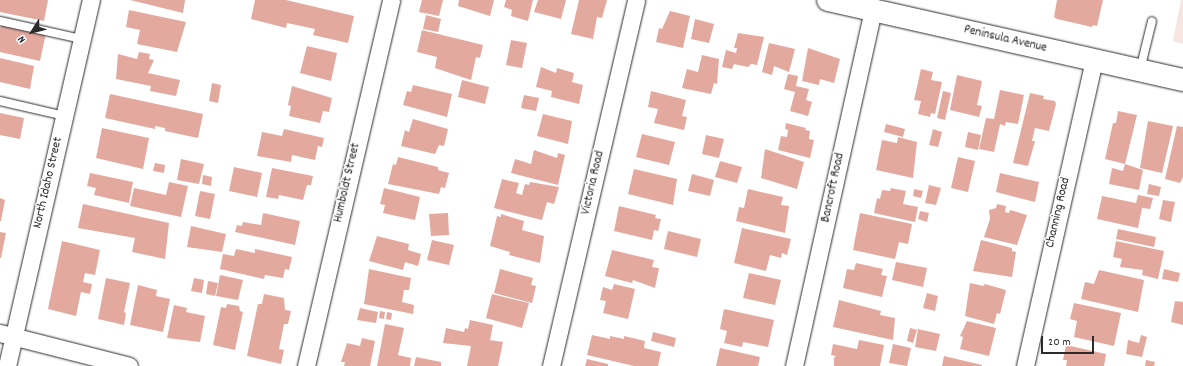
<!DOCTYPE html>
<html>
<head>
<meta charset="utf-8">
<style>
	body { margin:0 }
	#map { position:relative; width:1183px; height:366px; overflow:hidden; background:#fff; font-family:Dekko,sans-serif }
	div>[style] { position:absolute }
	.built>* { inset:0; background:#f7e5e2 }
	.building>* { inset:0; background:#e3a99f }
	.roads { filter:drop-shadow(0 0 1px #2b2b2b) drop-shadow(0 0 1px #2b2b2b) }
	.service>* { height:8px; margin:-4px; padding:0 4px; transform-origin:4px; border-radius:4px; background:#fff }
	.minor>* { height:17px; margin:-8.5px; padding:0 8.5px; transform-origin:8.5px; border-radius:8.5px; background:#fff }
	.secondary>* { height:22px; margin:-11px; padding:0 11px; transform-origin:11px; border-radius:11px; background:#fff }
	span { translate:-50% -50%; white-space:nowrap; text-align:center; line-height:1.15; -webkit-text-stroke:3px #fff; paint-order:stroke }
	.street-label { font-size:13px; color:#2b2b2b }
	.north { position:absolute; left:12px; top:12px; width:40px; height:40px; -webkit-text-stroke:3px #fff; paint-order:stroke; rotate:234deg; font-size:11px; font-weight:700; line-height:16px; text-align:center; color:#2b2b2b }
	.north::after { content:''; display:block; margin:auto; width:14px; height:18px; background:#2b2b2b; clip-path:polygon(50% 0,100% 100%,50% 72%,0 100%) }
	.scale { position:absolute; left:1041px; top:336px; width:53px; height:18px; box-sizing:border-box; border:2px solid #2b2b2b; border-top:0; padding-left:5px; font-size:12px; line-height:14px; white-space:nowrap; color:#2b2b2b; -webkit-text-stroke:3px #fff; paint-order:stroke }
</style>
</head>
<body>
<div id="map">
	<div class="built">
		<div style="clip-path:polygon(1181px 0,1183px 0,1183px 44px,1173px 41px)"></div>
	</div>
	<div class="building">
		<div style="clip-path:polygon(0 0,48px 0,44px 21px,0 12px)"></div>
		<div style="clip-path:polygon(130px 0,185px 0,183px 13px)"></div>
		<div style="clip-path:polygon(255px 0,286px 0,354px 16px,348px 43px,313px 35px,315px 29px,287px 23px,286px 28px,251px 19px)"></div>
		<div style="clip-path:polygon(422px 0,443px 0,439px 16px,419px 12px)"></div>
		<div style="clip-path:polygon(459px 0,494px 0,490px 16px,458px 6px)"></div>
		<div style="clip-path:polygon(506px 0,533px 0,528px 21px,511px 16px,512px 10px,504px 7px)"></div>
		<div style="clip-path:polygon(538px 0,566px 0,561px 19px,534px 12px)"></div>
		<div style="clip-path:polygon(579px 0,607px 0,602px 18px,597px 17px,593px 39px,571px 34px)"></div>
		<div style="clip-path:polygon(1057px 0,1103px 0,1097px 26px,1093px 25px,1092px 27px,1057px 19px,1054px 17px)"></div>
		<div style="clip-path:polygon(129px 10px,186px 22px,177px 52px,137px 44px,140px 30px,126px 27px)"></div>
		<div style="clip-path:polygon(670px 11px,690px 16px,683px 48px,656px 42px,659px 28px,662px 29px)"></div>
		<div style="clip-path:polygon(426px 15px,441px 19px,438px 32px,423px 29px)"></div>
		<div style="clip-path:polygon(695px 19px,714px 24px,709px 43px,691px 39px)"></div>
		<div style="clip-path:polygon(3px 24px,46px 33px,40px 61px,0 52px,0 28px)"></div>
		<div style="clip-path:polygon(422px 30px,483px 45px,480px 58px,476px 57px,471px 80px,435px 68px,437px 57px,417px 52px)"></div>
		<div style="clip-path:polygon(738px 33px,764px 37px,757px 65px,751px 64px,748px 67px,734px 64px,732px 69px,722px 67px,726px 50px,736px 53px,737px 48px,734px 48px)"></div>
		<div style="clip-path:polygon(511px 40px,527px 43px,522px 68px,506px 65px)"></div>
		<div style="clip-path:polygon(769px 43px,795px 49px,789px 72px,774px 66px,772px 75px,762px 72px)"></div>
		<div style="clip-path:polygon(307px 46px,337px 53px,331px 81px,300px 73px)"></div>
		<div style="clip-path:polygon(808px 48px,840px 59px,834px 83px,820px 79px,819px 85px,802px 81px)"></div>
		<div style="clip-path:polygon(139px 52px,150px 54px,149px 59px,154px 60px,148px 73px,180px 80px,176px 96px,150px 91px,151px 86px,116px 79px,118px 54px,137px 59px)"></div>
		<div style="clip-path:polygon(702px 55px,719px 59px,717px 84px,714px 83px,711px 94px,682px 88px,687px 69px,698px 72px)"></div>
		<div style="clip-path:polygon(0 58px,34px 66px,30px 89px,0 82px)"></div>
		<div style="clip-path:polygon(541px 67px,556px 73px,557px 68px,574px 73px,572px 82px,583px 85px,579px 104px,551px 97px,552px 91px,536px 87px)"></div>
		<div style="clip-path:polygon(921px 69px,933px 72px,931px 80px,942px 82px,935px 114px,931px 113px,930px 117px,918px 114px,921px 101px,914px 100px)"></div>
		<div style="clip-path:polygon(788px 74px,798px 76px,796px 86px,809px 89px,806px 100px,812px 102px,808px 116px,790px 111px,795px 92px,784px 89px)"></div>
		<div style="clip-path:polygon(957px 75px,982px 81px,977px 105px,982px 106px,979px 117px,950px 110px)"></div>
		<div style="clip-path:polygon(462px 80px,489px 87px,485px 104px,458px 97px)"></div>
		<div style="clip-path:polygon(212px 83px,221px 85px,218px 103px,209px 101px)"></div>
		<div style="clip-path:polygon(413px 85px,452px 94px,447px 117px,403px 105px,407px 91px,411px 92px)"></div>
		<div style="clip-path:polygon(292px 86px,332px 98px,329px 112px,323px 111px,320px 123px,289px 116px,291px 106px,288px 105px)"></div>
		<div style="clip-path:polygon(1000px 90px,1024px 95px,1018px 124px,1006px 122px,1005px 126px,1000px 124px,994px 152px,979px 149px,986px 118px,994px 119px)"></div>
		<div style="clip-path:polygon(651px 91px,686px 100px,682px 116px,687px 117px,684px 130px,654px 123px,658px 109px,648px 107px)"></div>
		<div style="clip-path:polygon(943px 91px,951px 93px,945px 120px,937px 118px)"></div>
		<div style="clip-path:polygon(1030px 93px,1044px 96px,1043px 99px,1055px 101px,1056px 104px,1049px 131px,1035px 128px,1032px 141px,1035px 141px,1028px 166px,1013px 163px)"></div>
		<div style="clip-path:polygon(110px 94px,203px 114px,198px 138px,165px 131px,165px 128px,155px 126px,155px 129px,105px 118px)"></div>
		<div style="clip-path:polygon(524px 95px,539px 98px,536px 111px,521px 108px)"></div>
		<div style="clip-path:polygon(1118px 111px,1137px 115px,1125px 164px,1105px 159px,1113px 123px,1116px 123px)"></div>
		<div style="clip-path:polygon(0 113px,24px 118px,20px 139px,0 135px)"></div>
		<div style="clip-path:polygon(543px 114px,572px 121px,568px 144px,537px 136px)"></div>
		<div style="clip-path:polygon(413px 119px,448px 129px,444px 146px,439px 145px,435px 154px,401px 146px,405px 130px,409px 132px)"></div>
		<div style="clip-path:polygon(1148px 121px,1173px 126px,1162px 173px,1140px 168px)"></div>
		<div style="clip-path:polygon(786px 123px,806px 128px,805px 130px,810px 131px,809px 139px,814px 140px,810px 158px,778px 150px,781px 136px,787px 137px,788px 130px,785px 129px)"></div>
		<div style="clip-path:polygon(886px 124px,905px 129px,903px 137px,884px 132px)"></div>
		<div style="clip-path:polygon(1177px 126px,1183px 127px,1183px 177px,1180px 183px,1165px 179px)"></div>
		<div style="clip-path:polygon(102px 128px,149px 138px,143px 169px,96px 158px)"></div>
		<div style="clip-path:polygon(284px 129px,324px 138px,322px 147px,318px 146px,315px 160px,292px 155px,291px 162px,257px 156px,262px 132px,282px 136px)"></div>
		<div style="clip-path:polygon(933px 129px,942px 132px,938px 147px,929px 145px)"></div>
		<div style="clip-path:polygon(968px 132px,981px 135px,978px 150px,965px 147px)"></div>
		<div style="clip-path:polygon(642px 134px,675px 142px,669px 165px,636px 157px)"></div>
		<div style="clip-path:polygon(706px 135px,724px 139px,719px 158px,702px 154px)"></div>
		<div style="clip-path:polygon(898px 137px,917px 142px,913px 178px,876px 170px,882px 140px,897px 143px)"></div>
		<div style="clip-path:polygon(765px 149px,804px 162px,797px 189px,761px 178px)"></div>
		<div style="clip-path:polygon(534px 150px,557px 158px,558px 153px,565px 155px,558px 185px,511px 173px,515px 159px,531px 164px)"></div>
		<div style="clip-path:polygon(398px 157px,438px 167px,438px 170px,449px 173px,445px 188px,441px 187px,439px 194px,388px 184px,393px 164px,396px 165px)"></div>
		<div style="clip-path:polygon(958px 157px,975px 161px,968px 192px,951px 188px)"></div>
		<div style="clip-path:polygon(181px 159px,204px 164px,199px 184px,177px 180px)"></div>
		<div style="clip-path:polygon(720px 161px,742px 167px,737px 183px,715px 177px)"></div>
		<div style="clip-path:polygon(155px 163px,165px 165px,164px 173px,153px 171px)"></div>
		<div style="clip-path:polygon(1125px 164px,1143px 170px,1139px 190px,1109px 184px,1112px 168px,1123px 171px)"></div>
		<div style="clip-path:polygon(234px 167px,262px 173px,257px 197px,229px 191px)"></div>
		<div style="clip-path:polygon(272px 168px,313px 176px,311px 185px,307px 185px,303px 200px,279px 195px,278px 199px,266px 197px)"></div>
		<div style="clip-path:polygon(634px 169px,677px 179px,673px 205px,628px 194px)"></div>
		<div style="clip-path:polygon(90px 173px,133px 182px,129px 203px,94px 195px,96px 188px,87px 186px)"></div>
		<div style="clip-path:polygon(1000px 173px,1039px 182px,1035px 202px,996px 192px)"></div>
		<div style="clip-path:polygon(692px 174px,714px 180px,710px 196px,688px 191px)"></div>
		<div style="clip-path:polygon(203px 175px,212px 177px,211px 186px,202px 184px)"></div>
		<div style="clip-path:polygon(502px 179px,519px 183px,516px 193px,522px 195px,525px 184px,529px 185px,530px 182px,559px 187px,554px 204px,547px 202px,542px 220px,494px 208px)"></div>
		<div style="clip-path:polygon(169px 182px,188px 186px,181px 217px,130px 206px,134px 188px,166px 195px)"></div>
		<div style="clip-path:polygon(1149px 184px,1161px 187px,1159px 196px,1147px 194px)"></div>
		<div style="clip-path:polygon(929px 185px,941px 188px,936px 205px,925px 203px)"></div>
		<div style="clip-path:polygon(384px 188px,420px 197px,415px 220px,383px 213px,385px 205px,380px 204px)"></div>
		<div style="clip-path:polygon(891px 188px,906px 191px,903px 204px,918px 207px,915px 222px,874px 213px,877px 198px,880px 199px,882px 190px,890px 191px)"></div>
		<div style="clip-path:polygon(748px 189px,783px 197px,781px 205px,789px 206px,785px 233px,736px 221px,739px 207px,744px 208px)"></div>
		<div style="clip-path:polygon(914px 189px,923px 191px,921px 198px,913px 196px)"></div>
		<div style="clip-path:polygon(200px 191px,215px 194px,210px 219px,195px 216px)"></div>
		<div style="clip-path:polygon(1138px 195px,1153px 198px,1150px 209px,1142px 208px,1138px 228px,1097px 219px,1102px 196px,1136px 203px)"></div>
		<div style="clip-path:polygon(0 198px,5px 200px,1px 221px,0 221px)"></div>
		<div style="clip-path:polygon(1163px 200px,1175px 202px,1171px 222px,1159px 219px)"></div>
		<div style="clip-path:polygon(83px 204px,169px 223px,165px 259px,132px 252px,135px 238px,78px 228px)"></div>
		<div style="clip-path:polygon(997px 204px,1006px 206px,1005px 212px,1009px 213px,1010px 210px,1027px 215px,1017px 245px,984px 237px,990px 219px,989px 210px,996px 208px)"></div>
		<div style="clip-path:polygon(619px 206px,656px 215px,655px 218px,661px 219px,658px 231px,654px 230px,652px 240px,614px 231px)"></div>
		<div style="clip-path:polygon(920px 211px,929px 213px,927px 222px,918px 219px)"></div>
		<div style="clip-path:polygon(263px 213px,300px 221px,295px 245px,235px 232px,237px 225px,242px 226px,243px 222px,261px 225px)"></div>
		<div style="clip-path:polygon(448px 213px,449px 235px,431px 236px,429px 214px)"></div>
		<div style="clip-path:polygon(860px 213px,912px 224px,908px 244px,899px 242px,895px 259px,853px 250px)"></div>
		<div style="clip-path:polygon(501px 214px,524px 221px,522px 230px,544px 236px,540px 263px,509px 255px,510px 252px,490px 246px,497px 216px,501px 217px)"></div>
		<div style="clip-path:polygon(191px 226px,226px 234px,222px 252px,187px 247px)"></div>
		<div style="clip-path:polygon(742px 228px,791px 239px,787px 255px,782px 253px,781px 258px,770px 255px,766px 271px,734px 263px)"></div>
		<div style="clip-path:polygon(1118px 229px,1156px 237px,1154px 247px,1116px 239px)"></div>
		<div style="clip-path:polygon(668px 231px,701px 239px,697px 257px,664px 249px)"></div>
		<div style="clip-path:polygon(0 232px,6px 233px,1px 258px,0 258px)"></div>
		<div style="clip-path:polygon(377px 236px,409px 244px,408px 250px,421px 254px,418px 266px,405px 262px,403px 270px,369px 261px)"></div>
		<div style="clip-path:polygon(432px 240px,454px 245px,449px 265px,427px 260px)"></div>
		<div style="clip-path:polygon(981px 240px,1012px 248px,1012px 251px,1016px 252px,1012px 277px,973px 271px)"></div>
		<div style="clip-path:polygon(62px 241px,100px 250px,95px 275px,85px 273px,83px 282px,92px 284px,90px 294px,81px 292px,76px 316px,48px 309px)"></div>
		<div style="clip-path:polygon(1116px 241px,1164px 251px,1158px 279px,1142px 275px,1143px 270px,1120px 267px,1122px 259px,1113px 257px)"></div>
		<div style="clip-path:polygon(236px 249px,255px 253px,255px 249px,292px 257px,289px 270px,285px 269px,283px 278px,265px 275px,264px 279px,220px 269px,223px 254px,234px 256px)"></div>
		<div style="clip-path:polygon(612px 250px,654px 260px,652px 267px,659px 268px,655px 288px,633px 280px,632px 283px,605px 276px)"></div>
		<div style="clip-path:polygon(896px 262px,927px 268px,923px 287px,892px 280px)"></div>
		<div style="clip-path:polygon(856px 263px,883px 269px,881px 275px,887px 276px,882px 297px,843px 288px,847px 269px,854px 270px)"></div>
		<div style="clip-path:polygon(369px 269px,411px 278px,409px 290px,404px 290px,402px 302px,414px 305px,413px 314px,364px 304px)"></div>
		<div style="clip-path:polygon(500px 269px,533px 278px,531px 285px,536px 286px,532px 303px,494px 293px)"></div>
		<div style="clip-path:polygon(1164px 269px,1180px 273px,1178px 282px,1162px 279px)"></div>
		<div style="clip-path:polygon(1099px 270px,1144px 280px,1138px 312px,1081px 299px,1085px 282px,1094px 284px)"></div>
		<div style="clip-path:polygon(749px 273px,781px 280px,775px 305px,743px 298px)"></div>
		<div style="clip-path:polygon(220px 275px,243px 280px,238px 300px,216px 296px)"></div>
		<div style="clip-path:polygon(106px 278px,130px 283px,124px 312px,126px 313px,124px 325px,98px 319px)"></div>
		<div style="clip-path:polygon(194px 278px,204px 280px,202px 293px,191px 291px)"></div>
		<div style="clip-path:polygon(208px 281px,218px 283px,215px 296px,206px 294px)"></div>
		<div style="clip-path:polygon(970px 283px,983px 286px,985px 284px,1006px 290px,1000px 314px,997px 313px,994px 324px,965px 316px)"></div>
		<div style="clip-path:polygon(614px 284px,635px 289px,628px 319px,603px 313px,606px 301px,600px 300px,603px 287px,612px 290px)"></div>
		<div style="clip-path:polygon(138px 285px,157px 290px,156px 296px,170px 299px,163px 332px,130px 325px)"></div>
		<div style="clip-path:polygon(927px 293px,938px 296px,935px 311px,923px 308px)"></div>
		<div style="clip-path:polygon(264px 294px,284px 298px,285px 310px,291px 311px,288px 324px,284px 324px,279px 349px,284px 350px,281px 364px,247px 356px,258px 304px,262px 304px)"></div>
		<div style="clip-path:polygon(492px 294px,529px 303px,522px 328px,486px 318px)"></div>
		<div style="clip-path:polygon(839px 300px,881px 311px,880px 315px,895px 318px,893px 340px,833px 327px)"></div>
		<div style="clip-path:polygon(1175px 301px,1183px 302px,1183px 325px,1171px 322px)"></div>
		<div style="clip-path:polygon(1074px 303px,1121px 313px,1114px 346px,1074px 337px,1077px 321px,1070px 319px)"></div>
		<div style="clip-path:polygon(227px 304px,239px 306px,240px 311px,243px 312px,235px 350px,213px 345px,221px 307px,226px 308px)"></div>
		<div style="clip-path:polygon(174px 305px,187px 308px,186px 312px,205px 316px,200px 342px,167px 338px)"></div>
		<div style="clip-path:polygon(360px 308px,378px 312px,376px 323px,357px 320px)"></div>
		<div style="clip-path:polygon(724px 309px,774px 320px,768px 347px,743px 342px,742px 347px,724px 343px,727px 331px,720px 329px)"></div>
		<div style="clip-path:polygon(380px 311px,385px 312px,384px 319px,379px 318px)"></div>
		<div style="clip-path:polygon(387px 312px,392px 313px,391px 320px,386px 319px)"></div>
		<div style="clip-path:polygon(470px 320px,493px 325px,490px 340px,503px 342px,498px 366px,467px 366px,471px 346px,443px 343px,446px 328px,464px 332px,465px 328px,468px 329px)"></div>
		<div style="clip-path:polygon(967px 321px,996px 328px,989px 356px,960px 349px,963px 337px,960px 336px)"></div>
		<div style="clip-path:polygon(385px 324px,404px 328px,398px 355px,411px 358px,410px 366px,377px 366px)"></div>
		<div style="clip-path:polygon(910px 328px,917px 330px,913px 343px,907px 341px)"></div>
		<div style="clip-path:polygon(918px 329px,940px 334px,936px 351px,915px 347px)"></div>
		<div style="clip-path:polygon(653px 332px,676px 338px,674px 347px,651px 341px)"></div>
		<div style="clip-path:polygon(592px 335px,610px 339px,610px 336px,624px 339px,624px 336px,645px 341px,644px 348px,661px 352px,658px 366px,634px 366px,587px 355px)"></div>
		<div style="clip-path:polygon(1141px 335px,1147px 337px,1142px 357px,1126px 354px,1128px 340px,1139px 343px)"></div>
		<div style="clip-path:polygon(362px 338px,375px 341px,370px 366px,344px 366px,345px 362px,341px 362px,347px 343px,360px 346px)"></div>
		<div style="clip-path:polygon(859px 340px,884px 345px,880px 366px,834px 366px,834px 358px,836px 356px,831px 355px,833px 344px,857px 349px)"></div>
		<div style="clip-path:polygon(893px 344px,911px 348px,907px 366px,889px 363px)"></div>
		<div style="clip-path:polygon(1066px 345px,1106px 354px,1104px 366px,1066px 366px,1067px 360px,1063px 360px)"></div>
		<div style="clip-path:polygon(720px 348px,760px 357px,758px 366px,716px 366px)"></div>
		<div style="clip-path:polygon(944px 356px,982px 365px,982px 366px,942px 366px)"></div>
		<div style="clip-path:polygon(416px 357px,441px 362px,441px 366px,414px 366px)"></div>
		<div style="clip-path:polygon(587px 359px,608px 364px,608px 366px,585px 366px)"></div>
		<div style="clip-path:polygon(1146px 360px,1155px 362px,1154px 366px,1145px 366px)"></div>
	</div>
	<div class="roads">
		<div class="service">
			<div style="left:0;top:21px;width:84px;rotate:12.4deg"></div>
			<div style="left:1140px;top:70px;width:50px;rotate:-76.2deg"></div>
			<div style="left:0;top:101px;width:67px;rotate:13deg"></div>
		</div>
		<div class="minor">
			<div style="left:0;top:333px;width:133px;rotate:14.3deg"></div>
			<div style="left:7px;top:366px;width:376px;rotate:-77.1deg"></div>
			<div style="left:306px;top:366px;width:376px;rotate:-76.9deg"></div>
			<div style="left:551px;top:366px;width:376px;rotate:-76.9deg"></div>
			<div style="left:794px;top:366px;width:365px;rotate:-77.5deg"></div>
			<div style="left:1025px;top:366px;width:314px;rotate:-77.3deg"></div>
		</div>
		<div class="secondary">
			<div style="left:828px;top:0;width:364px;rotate:12.7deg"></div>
		</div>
	</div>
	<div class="street-label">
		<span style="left:1005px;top:40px;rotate:13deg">Peninsula Avenue</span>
		<span style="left:49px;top:183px;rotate:-77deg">North Idaho Street</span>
		<span style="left:348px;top:183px;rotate:-77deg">Humboldt Street</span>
		<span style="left:594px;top:183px;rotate:-77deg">Victoria Road</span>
		<span style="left:834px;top:188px;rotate:-78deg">Bancroft Road</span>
		<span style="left:1059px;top:213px;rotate:-77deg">Channing Road</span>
	</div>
	<div class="north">N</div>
	<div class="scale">20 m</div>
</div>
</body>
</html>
